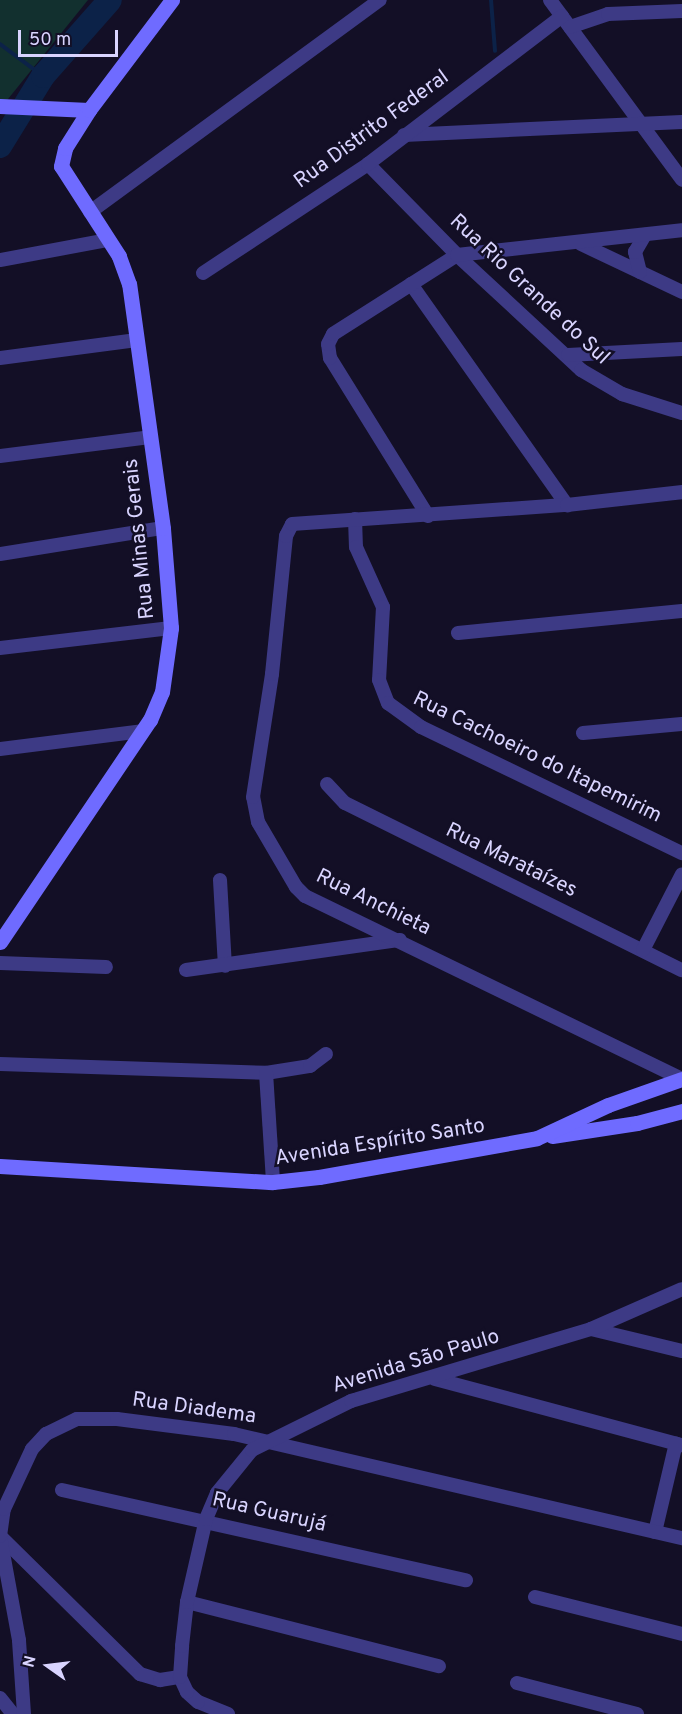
<!DOCTYPE html>
<html>
<head>
<meta charset="utf-8">
<style>
	body { margin:0 }
	#map { position:relative; width:682px; height:1714px; overflow:hidden; background:#130f26; font-family:Overpass,sans-serif }
	div>[style] { position:absolute }
	.green>* { inset:0; background:#12302f }
	.stream>* { height:4px; margin:-2px; padding:0 2px; transform-origin:2px; border-radius:2px; background:#0c2248 }
	.river>* { height:24px; margin:-12px; padding:0 12px; transform-origin:12px; border-radius:12px; background:#0c2248 }
	.street>* { height:14px; margin:-7px; padding:0 7px; transform-origin:7px; border-radius:7px; background:#3d3a85 }
	.secondary>* { height:15px; margin:-7.5px; padding:0 7.5px; transform-origin:7.5px; border-radius:7.5px; background:#6f6bff }
	span { translate:-50% -50%; white-space:nowrap; text-align:center; line-height:1.15; -webkit-text-stroke:5px #130f26; paint-order:stroke }
	.street-label { font-size:21px; color:#d9d4ff }
	.north { position:absolute; left:18px; top:1636px; width:60px; height:60px; -webkit-text-stroke:4px #130f26; paint-order:stroke; rotate:284deg; font-size:16px; font-weight:700; line-height:24px; text-align:center; color:#d9d4ff }
	.north::after { content:''; display:block; margin:auto; width:21px; height:27px; background:#d9d4ff; clip-path:polygon(50% 0,100% 100%,50% 72%,0 100%) }
	.scale { position:absolute; left:18px; top:30px; width:100px; height:27px; box-sizing:border-box; border:3px solid #d9d4ff; border-top:0; padding-left:8px; font-size:18px; line-height:21px; white-space:nowrap; color:#d9d4ff; -webkit-text-stroke:4px #130f26; paint-order:stroke }
</style>
</head>
<body>
<div id="map">
	<div class="green">
		<div style="clip-path:polygon(0 0,88px 0,4px 104px,0 104px)"></div>
	</div>
	<div class="stream">
		<div style="left:491px;top:0;width:51px;rotate:85.5deg"></div>
		<div style="left:0;top:44px;width:54px;rotate:36.7deg"></div>
	</div>
	<div class="river">
		<div style="left:0;top:146px;width:82px;rotate:-58.4deg"></div>
		<div style="left:43px;top:76px;width:101px;rotate:-48.6deg"></div>
	</div>
	<div class="street">
		<div style="left:550px;top:0;width:223px;rotate:53.7deg"></div>
		<div style="left:570px;top:27px;width:40px;rotate:-18.9deg"></div>
		<div style="left:608px;top:14px;width:74px;rotate:-2.3deg"></div>
		<div style="left:404px;top:135px;width:278px;rotate:-2.7deg"></div>
		<div style="left:368px;top:164px;width:127px;rotate:45.6deg"></div>
		<div style="left:457px;top:255px;width:169px;rotate:42.8deg"></div>
		<div style="left:581px;top:370px;width:48px;rotate:30.3deg"></div>
		<div style="left:622px;top:394px;width:63px;rotate:17.6deg"></div>
		<div style="left:90px;top:212px;width:359px;rotate:-36.2deg"></div>
		<div style="left:581px;top:244px;width:112px;rotate:25.4deg"></div>
		<div style="left:0;top:260px;width:110px;rotate:-10.5deg"></div>
		<div style="left:640px;top:272px;width:21px;rotate:-104deg"></div>
		<div style="left:635px;top:252px;width:20px;rotate:-60deg"></div>
		<div style="left:203px;top:273px;width:198px;rotate:-33.4deg"></div>
		<div style="left:368px;top:164px;width:244px;rotate:-37.3deg"></div>
		<div style="left:411px;top:284px;width:271px;rotate:54.8deg"></div>
		<div style="left:568px;top:355px;width:114px;rotate:-3deg"></div>
		<div style="left:0;top:358px;width:138px;rotate:-7.5deg"></div>
		<div style="left:0;top:456px;width:151px;rotate:-7.2deg"></div>
		<div style="left:428px;top:516px;width:186px;rotate:-121.8deg"></div>
		<div style="left:330px;top:358px;width:14px;rotate:-98deg"></div>
		<div style="left:328px;top:344px;width:11px;rotate:-63deg"></div>
		<div style="left:333px;top:334px;width:147px;rotate:-32.5deg"></div>
		<div style="left:457px;top:255px;width:226px;rotate:-6.3deg"></div>
		<div style="left:355px;top:519px;width:28px;rotate:88deg"></div>
		<div style="left:356px;top:547px;width:66px;rotate:65.8deg"></div>
		<div style="left:383px;top:607px;width:73px;rotate:93.1deg"></div>
		<div style="left:379px;top:680px;width:25px;rotate:69deg"></div>
		<div style="left:388px;top:703px;width:41px;rotate:36deg"></div>
		<div style="left:421px;top:727px;width:290px;rotate:25.8deg"></div>
		<div style="left:0;top:554px;width:165px;rotate:-9.1deg"></div>
		<div style="left:458px;top:633px;width:225px;rotate:-5.6deg"></div>
		<div style="left:0;top:648px;width:172px;rotate:-6.7deg"></div>
		<div style="left:583px;top:733px;width:99px;rotate:-5.2deg"></div>
		<div style="left:0;top:749px;width:143px;rotate:-7.2deg"></div>
		<div style="left:327px;top:784px;width:26px;rotate:47deg"></div>
		<div style="left:345px;top:803px;width:376px;rotate:26.4deg"></div>
		<div style="left:220px;top:880px;width:86px;rotate:86.7deg"></div>
		<div style="left:643px;top:950px;width:85px;rotate:-62.8deg"></div>
		<div style="left:0;top:963px;width:106px;rotate:2.2deg"></div>
		<div style="left:186px;top:970px;width:216px;rotate:-8deg"></div>
		<div style="left:0;top:1064px;width:266px;rotate:1.9deg"></div>
		<div style="left:266px;top:1073px;width:45px;rotate:-9deg"></div>
		<div style="left:310px;top:1066px;width:20px;rotate:-37deg"></div>
		<div style="left:266px;top:1073px;width:109px;rotate:86.3deg"></div>
		<div style="left:682px;top:1079px;width:419px;rotate:-154.1deg"></div>
		<div style="left:305px;top:896px;width:13px;rotate:-135deg"></div>
		<div style="left:296px;top:887px;width:75px;rotate:-120.3deg"></div>
		<div style="left:258px;top:822px;width:25px;rotate:-101deg"></div>
		<div style="left:253px;top:797px;width:124px;rotate:-81.2deg"></div>
		<div style="left:272px;top:674px;width:139px;rotate:-84.2deg"></div>
		<div style="left:286px;top:536px;width:13px;rotate:-63deg"></div>
		<div style="left:292px;top:524px;width:276px;rotate:-4deg"></div>
		<div style="left:567px;top:505px;width:116px;rotate:-6.4deg"></div>
		<div style="left:591px;top:1329px;width:94px;rotate:13.6deg"></div>
		<div style="left:435px;top:1379px;width:256px;rotate:15deg"></div>
		<div style="left:62px;top:1490px;width:414px;rotate:12.6deg"></div>
		<div style="left:655px;top:1532px;width:91px;rotate:-76.7deg"></div>
		<div style="left:0;top:1536px;width:197px;rotate:44.6deg"></div>
		<div style="left:140px;top:1674px;width:21px;rotate:17deg"></div>
		<div style="left:160px;top:1680px;width:20px;rotate:-9deg"></div>
		<div style="left:535px;top:1597px;width:152px;rotate:14.1deg"></div>
		<div style="left:187px;top:1602px;width:260px;rotate:14.3deg"></div>
		<div style="left:517px;top:1683px;width:124px;rotate:14.5deg"></div>
		<div style="left:0;top:1698px;width:21px;rotate:51deg"></div>
		<div style="left:24px;top:1714px;width:74px;rotate:-93.9deg"></div>
		<div style="left:19px;top:1640px;width:106px;rotate:-100.4deg"></div>
		<div style="left:0;top:1536px;width:27px;rotate:-82deg"></div>
		<div style="left:4px;top:1509px;width:66px;rotate:-65deg"></div>
		<div style="left:32px;top:1449px;width:21px;rotate:-47deg"></div>
		<div style="left:46px;top:1434px;width:34px;rotate:-26deg"></div>
		<div style="left:77px;top:1419px;width:40px"></div>
		<div style="left:117px;top:1419px;width:118px;rotate:7.3deg"></div>
		<div style="left:234px;top:1434px;width:460px;rotate:13.1deg"></div>
		<div style="left:228px;top:1714px;width:32px;rotate:-158deg"></div>
		<div style="left:198px;top:1702px;width:15px;rotate:-138deg"></div>
		<div style="left:187px;top:1692px;width:17px;rotate:-115deg"></div>
		<div style="left:180px;top:1677px;width:31px;rotate:-86deg"></div>
		<div style="left:182px;top:1646px;width:44px;rotate:-83.5deg"></div>
		<div style="left:187px;top:1602px;width:85px;rotate:-77.1deg"></div>
		<div style="left:206px;top:1519px;width:28px;rotate:-67deg"></div>
		<div style="left:217px;top:1493px;width:55px;rotate:-50.9deg"></div>
		<div style="left:252px;top:1450px;width:110px;rotate:-26.3deg"></div>
		<div style="left:351px;top:1401px;width:251px;rotate:-16.7deg"></div>
		<div style="left:591px;top:1329px;width:99px;rotate:-23.7deg"></div>
	</div>
	<div class="secondary">
		<div style="left:0;top:106px;width:89px;rotate:2.6deg"></div>
		<div style="left:0;top:942px;width:268px;rotate:-56deg"></div>
		<div style="left:150px;top:720px;width:30px;rotate:-67deg"></div>
		<div style="left:162px;top:692px;width:65px;rotate:-82deg"></div>
		<div style="left:171px;top:628px;width:100px;rotate:-94.6deg"></div>
		<div style="left:163px;top:528px;width:246px;rotate:-97.9deg"></div>
		<div style="left:129px;top:284px;width:30px;rotate:-110deg"></div>
		<div style="left:119px;top:256px;width:107px;rotate:-122.8deg"></div>
		<div style="left:61px;top:166px;width:18px;rotate:-77deg"></div>
		<div style="left:65px;top:148px;width:45px;rotate:-57.7deg"></div>
		<div style="left:89px;top:110px;width:138px;rotate:-53deg"></div>
		<div style="left:552px;top:1136px;width:86px;rotate:-8.7deg"></div>
		<div style="left:637px;top:1123px;width:47px;rotate:-14.9deg"></div>
		<div style="left:0;top:1166px;width:273px;rotate:3.4deg"></div>
		<div style="left:273px;top:1182px;width:46px;rotate:-6.2deg"></div>
		<div style="left:319px;top:1177px;width:221px;rotate:-10.1deg"></div>
		<div style="left:537px;top:1138px;width:78px;rotate:-24.9deg"></div>
		<div style="left:608px;top:1105px;width:78px;rotate:-19.4deg"></div>
	</div>
	<div class="street-label">
		<span style="left:372px;top:130px;rotate:-36deg">Rua Distrito Federal</span>
		<span style="left:529px;top:290px;rotate:43deg">Rua Rio Grande do Sul</span>
		<span style="left:140px;top:539px;rotate:-96deg">Rua Minas Gerais</span>
		<span style="left:537px;top:758px;rotate:26deg">Rua Cachoeiro do Itapemirim</span>
		<span style="left:511px;top:861px;rotate:26deg">Rua Marataízes</span>
		<span style="left:373px;top:903px;rotate:26deg">Rua Anchieta</span>
		<span style="left:380px;top:1143px;rotate:-9deg">Avenida Espírito Santo</span>
		<span style="left:416px;top:1362px;rotate:-17deg">Avenida São Paulo</span>
		<span style="left:194px;top:1409px;rotate:8deg">Rua Diadema</span>
		<span style="left:269px;top:1513px;rotate:13deg">Rua Guarujá</span>
	</div>
	<div class="north">N</div>
	<div class="scale">50 m</div>
</div>
</body>
</html>
